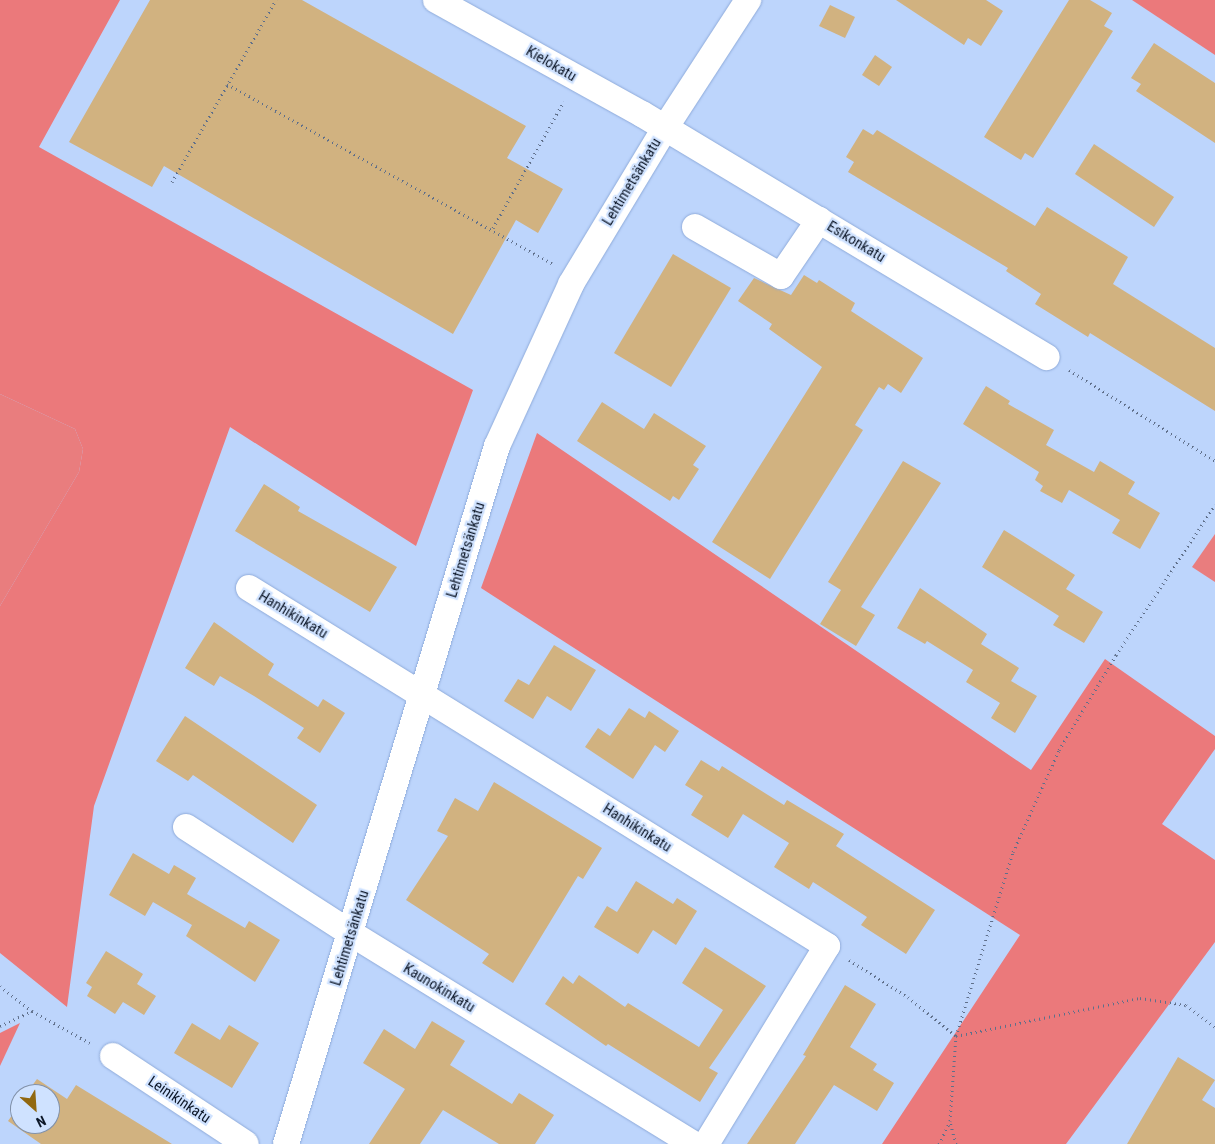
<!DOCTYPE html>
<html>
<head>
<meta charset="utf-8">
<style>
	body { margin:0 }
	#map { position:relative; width:1215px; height:1144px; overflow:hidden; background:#bdd5fc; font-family:"Roboto Condensed",sans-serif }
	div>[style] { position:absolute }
	.green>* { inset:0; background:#e97d7e }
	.forest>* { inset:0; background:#eb797b }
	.building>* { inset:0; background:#d1b280 }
	.path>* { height:3px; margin-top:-1.5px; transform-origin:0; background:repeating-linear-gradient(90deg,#5f6f8a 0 1px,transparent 0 5px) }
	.roads { filter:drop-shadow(0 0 1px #8fabda) drop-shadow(0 0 1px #8fabda) }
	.minor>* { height:26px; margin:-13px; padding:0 13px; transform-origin:13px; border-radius:13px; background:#fff }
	span { translate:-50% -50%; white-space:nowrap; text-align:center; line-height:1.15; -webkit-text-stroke:4.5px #cfe2ff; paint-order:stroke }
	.street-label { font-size:15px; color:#0d1728 }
	.north { position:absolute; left:10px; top:1084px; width:50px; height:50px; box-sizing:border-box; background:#cfe2ff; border:1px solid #8191a9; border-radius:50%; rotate:154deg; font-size:14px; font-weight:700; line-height:20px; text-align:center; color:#0d1728 }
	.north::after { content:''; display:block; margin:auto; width:18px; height:22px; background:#916810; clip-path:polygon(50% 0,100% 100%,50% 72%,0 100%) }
</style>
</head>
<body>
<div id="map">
	<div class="green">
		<div style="clip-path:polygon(0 394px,75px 429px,83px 449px,79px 472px,0 606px)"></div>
		<div style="clip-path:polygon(1215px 534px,1215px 582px,1192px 567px)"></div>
	</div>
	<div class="forest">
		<div style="clip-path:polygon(0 0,120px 0,39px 147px,473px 390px,416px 546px,230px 427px,94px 806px,67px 1007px,0 953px,0 606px,79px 472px,83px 449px,75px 429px,0 394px)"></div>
		<div style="clip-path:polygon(1132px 0,1215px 0,1215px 55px)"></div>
		<div style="clip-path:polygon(537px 433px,1031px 770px,1105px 659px,1215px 736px,1215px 749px,1162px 824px,1215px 860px,1215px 942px,1066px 1144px,882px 1144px,1020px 935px,481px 588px)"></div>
		<div style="clip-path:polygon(20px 1023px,0 1066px,0 1033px)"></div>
	</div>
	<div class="building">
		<div style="clip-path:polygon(150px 0,302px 0,526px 126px,507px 158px,563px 189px,538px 233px,516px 220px,453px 334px,164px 166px,152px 187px,69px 142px)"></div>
		<div style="clip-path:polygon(896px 0,986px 0,1003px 11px,981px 46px,968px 38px,964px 45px)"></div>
		<div style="clip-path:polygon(1069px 0,1090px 0,1112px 13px,1104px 26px,1113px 31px,1033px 158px,1025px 153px,1021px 160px,984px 137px)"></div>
		<div style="clip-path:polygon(830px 5px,855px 17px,845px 38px,819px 26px)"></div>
		<div style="clip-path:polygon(1154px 43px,1215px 83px,1215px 143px,1136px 91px,1141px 84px,1131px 78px)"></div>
		<div style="clip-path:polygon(875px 55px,892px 67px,879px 86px,862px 75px)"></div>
		<div style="clip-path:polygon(863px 129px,873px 135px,877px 130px,1035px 226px,1047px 207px,1128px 257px,1113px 284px,1215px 348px,1215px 411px,1090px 333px,1088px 337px,1035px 304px,1041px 294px,1006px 271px,1008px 268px,848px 172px,854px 162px,846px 157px)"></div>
		<div style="clip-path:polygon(1094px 144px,1174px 197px,1154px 227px,1075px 174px)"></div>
		<div style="clip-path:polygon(673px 254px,731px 288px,671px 387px,614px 353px)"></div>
		<div style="clip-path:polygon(804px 275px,817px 283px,819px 280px,855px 303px,851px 311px,923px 358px,901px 393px,888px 384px,884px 390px,879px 387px,855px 425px,863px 430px,770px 579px,712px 542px,822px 367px,769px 329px,772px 324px,738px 301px,754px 278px,791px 295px)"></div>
		<div style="clip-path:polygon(986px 386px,1010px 401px,1008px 404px,1054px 430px,1046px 445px,1094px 472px,1100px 461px,1135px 482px,1128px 494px,1160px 513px,1140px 549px,1112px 533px,1120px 520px,1069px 490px,1062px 503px,1040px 491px,1043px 486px,1035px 480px,1039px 472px,963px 424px)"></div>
		<div style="clip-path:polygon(602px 402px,644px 429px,654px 413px,706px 446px,693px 465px,699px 469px,679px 500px,673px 496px,670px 501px,577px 441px)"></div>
		<div style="clip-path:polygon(903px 461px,941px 483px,861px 607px,875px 615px,856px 646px,820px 624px,841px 590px,828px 582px)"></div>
		<div style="clip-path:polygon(264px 484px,300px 507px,298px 511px,397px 567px,370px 612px,235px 531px)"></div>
		<div style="clip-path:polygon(1004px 530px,1075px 575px,1066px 589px,1103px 612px,1084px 643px,1053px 625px,1059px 616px,982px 567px)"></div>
		<div style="clip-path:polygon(920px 588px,987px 634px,981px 644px,1019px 668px,1011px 681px,1037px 696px,1015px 733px,991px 718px,1000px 703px,966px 682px,973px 670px,927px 641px,925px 644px,897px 628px)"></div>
		<div style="clip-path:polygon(214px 622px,274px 664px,268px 675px,318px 707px,323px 699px,345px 713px,320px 753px,297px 738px,304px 728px,254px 696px,220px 676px,214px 686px,185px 668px)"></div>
		<div style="clip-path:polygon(554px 645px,596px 670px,571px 711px,547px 696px,533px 719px,504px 701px,518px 679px,529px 685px)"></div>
		<div style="clip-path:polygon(629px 708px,645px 718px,649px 711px,679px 731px,665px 752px,655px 745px,633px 779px,585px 747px,598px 728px,610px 736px)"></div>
		<div style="clip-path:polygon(185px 716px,317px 805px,293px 843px,193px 775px,188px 781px,156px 761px)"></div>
		<div style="clip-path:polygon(701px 760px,719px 771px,722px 766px,784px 805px,787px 800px,844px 834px,836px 846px,935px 910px,906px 954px,861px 925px,867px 917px,813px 882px,809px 889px,774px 867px,789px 843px,743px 814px,728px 838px,691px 815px,703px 796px,685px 785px)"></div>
		<div style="clip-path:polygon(494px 782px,602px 848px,583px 879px,578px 876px,513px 983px,482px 963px,489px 954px,406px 900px,448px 836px,437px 831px,455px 798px,478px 811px)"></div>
		<div style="clip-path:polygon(133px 853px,169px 874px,174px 865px,196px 878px,187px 894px,245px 928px,249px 921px,280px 940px,255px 982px,186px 936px,192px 925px,153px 902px,145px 916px,109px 895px)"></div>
		<div style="clip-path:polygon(636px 881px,673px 904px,677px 898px,697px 911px,676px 945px,653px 930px,638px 954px,594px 927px,607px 906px,617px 912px)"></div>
		<div style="clip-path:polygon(705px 947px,766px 986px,709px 1068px,718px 1073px,700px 1102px,608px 1044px,606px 1046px,545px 1004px,563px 976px,573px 984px,579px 975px,625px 1007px,628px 1003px,699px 1047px,723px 1010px,682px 983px)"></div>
		<div style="clip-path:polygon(106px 951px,143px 974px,137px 984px,156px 996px,144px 1015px,123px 1002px,115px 1014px,87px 996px,92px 987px,86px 983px)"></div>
		<div style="clip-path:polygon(845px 985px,876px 1004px,850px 1047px,877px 1064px,873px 1070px,894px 1083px,877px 1111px,834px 1085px,795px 1144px,747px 1144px,806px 1056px,803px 1055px)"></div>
		<div style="clip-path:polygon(432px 1021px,465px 1041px,450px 1065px,512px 1104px,519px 1093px,554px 1115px,535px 1144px,499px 1144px,443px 1110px,420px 1144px,369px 1144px,405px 1089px,363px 1063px,384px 1029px,415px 1049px)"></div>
		<div style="clip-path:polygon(192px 1023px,220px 1040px,229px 1025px,259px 1043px,232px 1088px,174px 1053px)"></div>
		<div style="clip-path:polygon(1178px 1057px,1215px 1080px,1202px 1100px,1215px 1108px,1215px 1144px,1127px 1144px)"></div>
		<div style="clip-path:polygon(37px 1079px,67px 1099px,76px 1085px,172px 1144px,41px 1144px,8px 1121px,20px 1104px,20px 1124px,50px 1124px,50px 1094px,26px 1094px)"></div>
	</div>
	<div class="path">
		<div style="left:227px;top:84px;width:372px;rotate:28.9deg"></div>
		<div style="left:172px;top:182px;width:210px;rotate:-60.3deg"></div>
		<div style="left:493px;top:228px;width:145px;rotate:-60.8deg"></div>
		<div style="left:1069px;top:370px;width:172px;rotate:31.9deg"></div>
		<div style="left:849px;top:960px;width:70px;rotate:32.1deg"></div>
		<div style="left:908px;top:997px;width:62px;rotate:39.1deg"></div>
		<div style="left:0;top:986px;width:41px;rotate:38deg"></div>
		<div style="left:32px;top:1011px;width:66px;rotate:28.9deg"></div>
		<div style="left:0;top:1026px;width:35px;rotate:-25deg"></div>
		<div style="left:956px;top:1036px;width:188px;rotate:-11.7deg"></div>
		<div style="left:1140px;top:998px;width:47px;rotate:8.7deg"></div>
		<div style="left:1186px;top:1005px;width:36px;rotate:37deg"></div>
		<div style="left:939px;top:1144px;width:25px;rotate:-64deg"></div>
		<div style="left:956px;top:1144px;width:24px;rotate:-105deg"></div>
		<div style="left:950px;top:1121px;width:85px;rotate:-86deg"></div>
		<div style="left:956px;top:1036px;width:193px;rotate:-72.8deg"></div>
		<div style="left:1013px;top:852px;width:112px;rotate:-65.7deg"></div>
		<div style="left:1059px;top:750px;width:111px;rotate:-59deg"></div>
		<div style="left:1116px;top:655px;width:180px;rotate:-56.6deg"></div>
	</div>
	<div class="roads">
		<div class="minor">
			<div style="left:436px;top:0;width:235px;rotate:29deg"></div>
			<div style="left:642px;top:114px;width:472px;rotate:31deg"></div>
			<div style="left:695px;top:227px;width:99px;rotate:29.7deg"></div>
			<div style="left:781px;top:276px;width:68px;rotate:-55.8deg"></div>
			<div style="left:249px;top:588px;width:680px;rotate:31.77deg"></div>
			<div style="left:827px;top:946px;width:232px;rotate:121.4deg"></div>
			<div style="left:186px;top:827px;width:197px;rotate:32.8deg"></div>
			<div style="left:352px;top:934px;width:401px;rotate:31.6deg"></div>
			<div style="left:113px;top:1056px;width:159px;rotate:33.5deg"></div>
			<div style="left:286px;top:1144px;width:729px;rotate:-73.18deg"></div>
			<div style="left:497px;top:446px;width:178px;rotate:-65.4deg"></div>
			<div style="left:571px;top:284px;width:182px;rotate:-58.9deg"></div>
			<div style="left:665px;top:128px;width:153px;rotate:-57deg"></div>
		</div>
	</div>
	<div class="street-label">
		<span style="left:551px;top:64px;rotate:30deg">Kielokatu</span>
		<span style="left:632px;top:182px;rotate:-59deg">Lehtimetsänkatu</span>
		<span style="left:856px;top:242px;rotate:31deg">Esikonkatu</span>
		<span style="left:466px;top:550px;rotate:-73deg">Lehtimetsänkatu</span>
		<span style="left:293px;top:615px;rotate:31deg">Hanhikinkatu</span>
		<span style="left:637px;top:828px;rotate:32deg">Hanhikinkatu</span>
		<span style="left:350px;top:938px;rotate:-73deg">Lehtimetsänkatu</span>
		<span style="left:439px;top:988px;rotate:31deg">Kaunokinkatu</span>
		<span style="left:179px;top:1100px;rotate:34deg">Leinikinkatu</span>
	</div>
	<div class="north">N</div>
</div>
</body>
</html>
